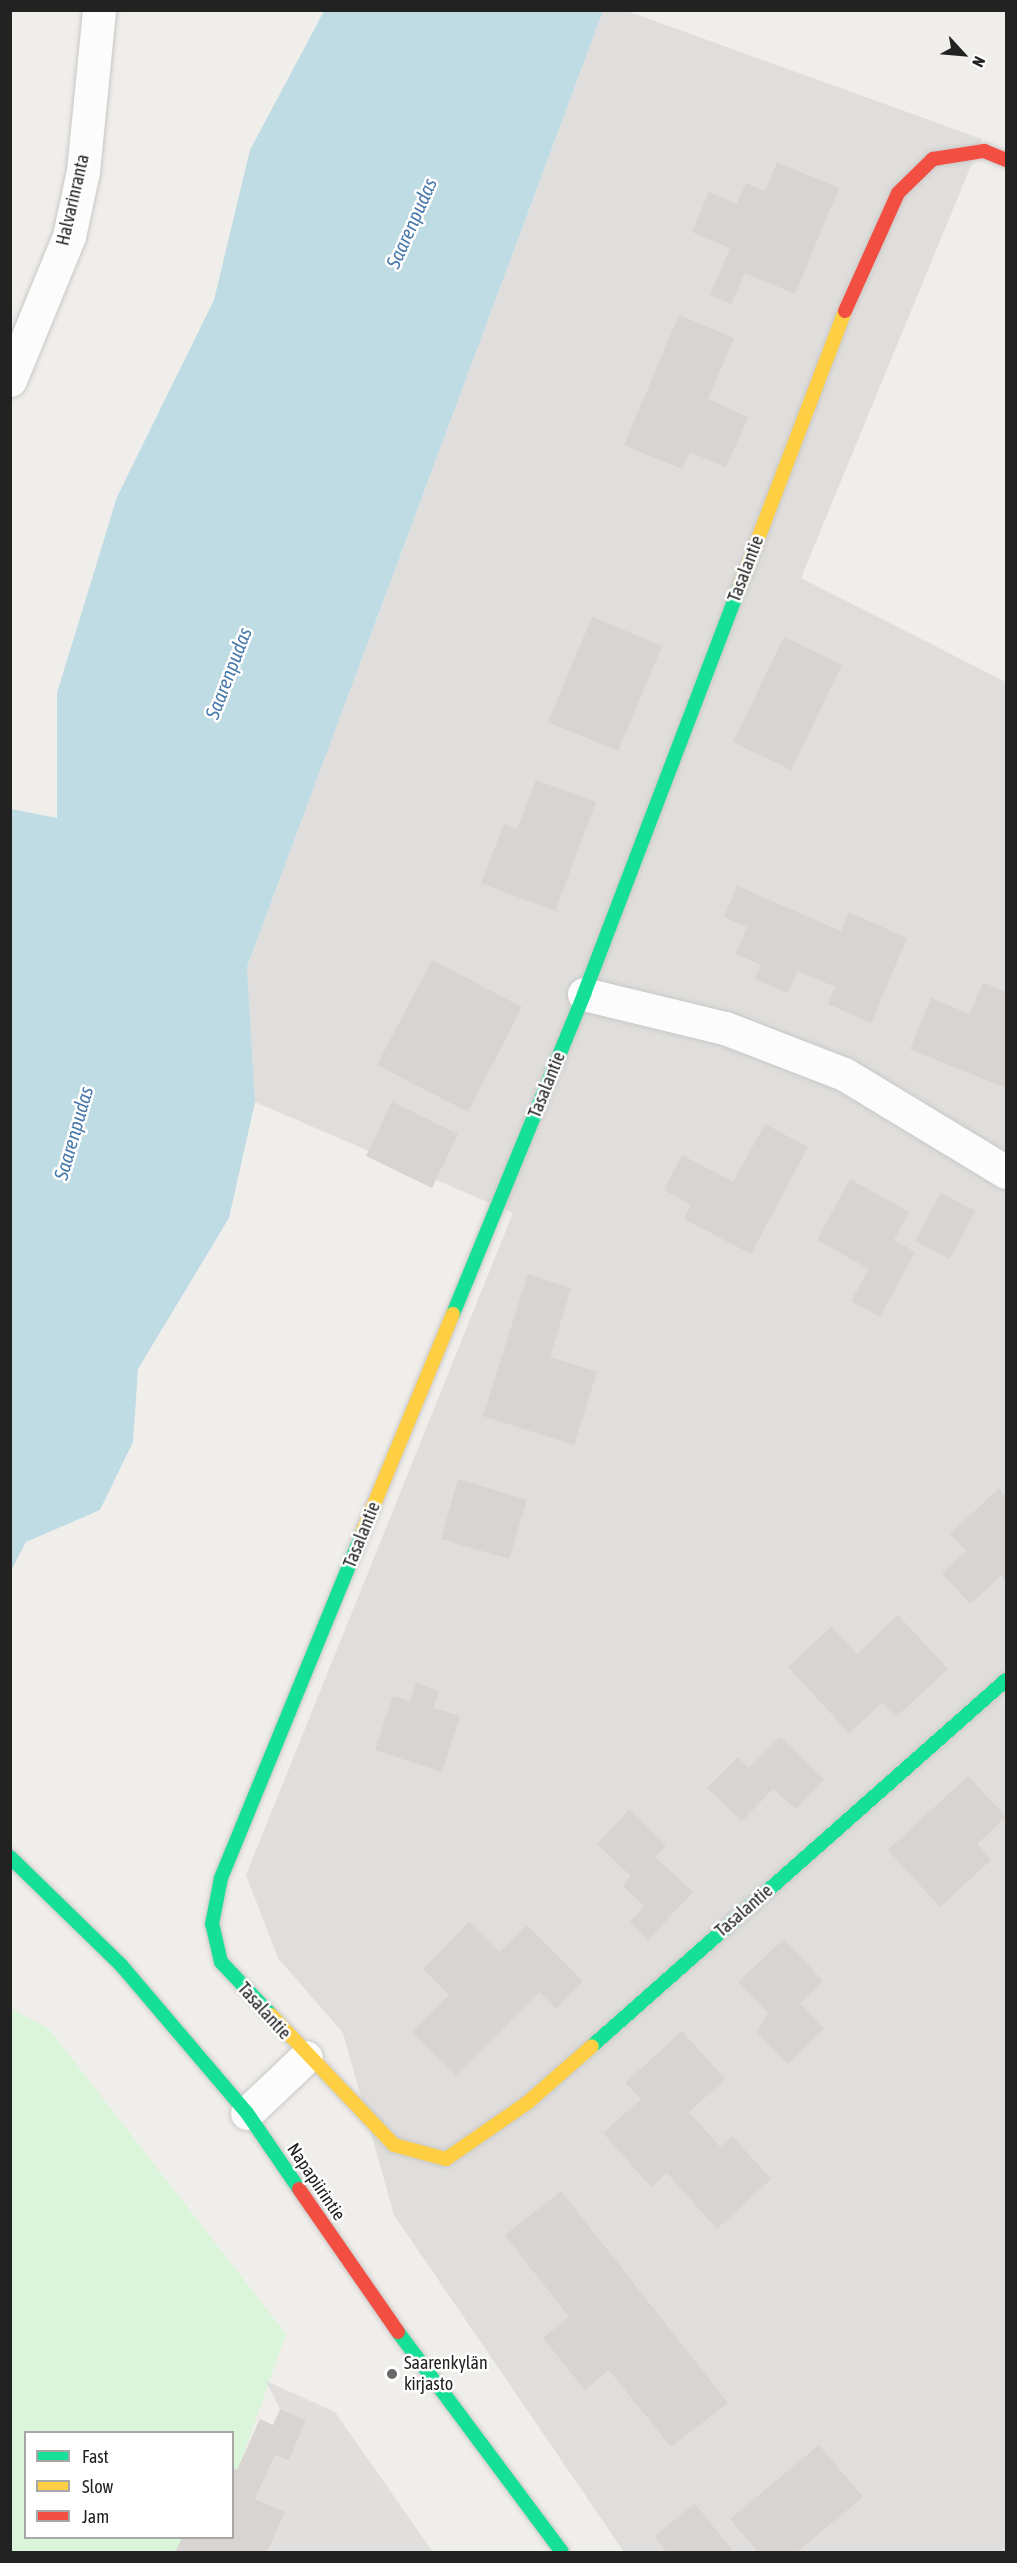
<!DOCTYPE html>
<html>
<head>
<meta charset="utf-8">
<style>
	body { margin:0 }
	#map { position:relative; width:1017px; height:2563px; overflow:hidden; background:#f0eeeb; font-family:"Asap Condensed",sans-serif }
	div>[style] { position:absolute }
	.residential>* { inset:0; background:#dfdedc }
	.park>* { inset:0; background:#daf5da }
	.parking>* { inset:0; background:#e0dfde }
	.water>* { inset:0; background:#bfdbe3 }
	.building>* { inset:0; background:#d7d4d2 }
	.roads { filter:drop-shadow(0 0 2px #c9c8c7) drop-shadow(0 0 2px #c9c8c7) }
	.street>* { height:33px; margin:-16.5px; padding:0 16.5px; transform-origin:16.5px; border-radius:16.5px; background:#fdfcfc }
	.fast>* { height:14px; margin:-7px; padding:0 7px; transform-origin:7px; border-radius:7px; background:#16e098 }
	.slow>* { height:14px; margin:-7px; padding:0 7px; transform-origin:7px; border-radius:7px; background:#ffcf43 }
	.jam>* { height:14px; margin:-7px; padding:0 7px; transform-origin:7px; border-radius:7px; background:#f24e42 }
	.dots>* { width:16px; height:16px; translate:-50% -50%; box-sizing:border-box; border:3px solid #fff; border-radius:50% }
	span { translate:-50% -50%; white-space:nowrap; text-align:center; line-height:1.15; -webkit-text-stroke:5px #fff; paint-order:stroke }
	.street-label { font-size:18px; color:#222 }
	.poi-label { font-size:18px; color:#222 }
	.left { translate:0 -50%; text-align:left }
	.water-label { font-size:20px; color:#4a7aab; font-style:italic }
	.frame { position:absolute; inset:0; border:12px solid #222; pointer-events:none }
	.legend { position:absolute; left:24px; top:2431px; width:210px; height:108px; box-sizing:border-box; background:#fff; border:2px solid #a7a7a7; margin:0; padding:8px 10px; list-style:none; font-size:18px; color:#222 }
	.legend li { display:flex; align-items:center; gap:12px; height:30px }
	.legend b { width:30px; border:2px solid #a7a7a7 }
	.north { position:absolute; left:933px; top:24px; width:60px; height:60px; -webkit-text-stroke:4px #fff; paint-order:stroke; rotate:116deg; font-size:16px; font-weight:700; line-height:24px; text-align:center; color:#222 }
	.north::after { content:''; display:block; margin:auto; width:21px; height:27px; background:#222; clip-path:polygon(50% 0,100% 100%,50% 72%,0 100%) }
</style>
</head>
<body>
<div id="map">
	<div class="residential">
		<div style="clip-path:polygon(603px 11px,627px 11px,982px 139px,801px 578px,1006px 682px,1006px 2552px,624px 2552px,394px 2215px,343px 2033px,278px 1958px,246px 1875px,513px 1213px,255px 1102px,247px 967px)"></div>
	</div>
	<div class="park">
		<div style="clip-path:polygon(10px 2008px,49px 2029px,286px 2334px,233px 2484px,232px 2432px,26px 2432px,26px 2538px,215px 2538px,211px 2552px,11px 2552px)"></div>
	</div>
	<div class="parking">
		<div style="clip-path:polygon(266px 2381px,335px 2412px,433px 2552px,267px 2552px,284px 2512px,255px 2499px,275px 2455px,289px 2461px,306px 2420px,280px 2409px)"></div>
	</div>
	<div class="water">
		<div style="clip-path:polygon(324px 11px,603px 11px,247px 967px,255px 1102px,229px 1218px,138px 1369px,133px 1442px,100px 1510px,26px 1542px,11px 1571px,11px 809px,57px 818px,57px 693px,117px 497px,214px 300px,250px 150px)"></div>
	</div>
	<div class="building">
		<div style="clip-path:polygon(777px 162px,839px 188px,795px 294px,745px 273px,731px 304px,710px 295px,730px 248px,692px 232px,709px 192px,737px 204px,746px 183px,765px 191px)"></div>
		<div style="clip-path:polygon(679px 315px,734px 338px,708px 399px,748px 417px,726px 467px,690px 452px,682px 469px,624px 445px)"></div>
		<div style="clip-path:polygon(592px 617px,662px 646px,618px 751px,548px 722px)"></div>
		<div style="clip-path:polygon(784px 637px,842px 665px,791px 770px,733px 742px)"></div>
		<div style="clip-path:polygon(536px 780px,596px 802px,555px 911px,481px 883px,504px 824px,517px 829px)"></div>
		<div style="clip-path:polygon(737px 886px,841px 931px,849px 912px,907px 938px,871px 1023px,828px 1004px,835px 987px,798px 971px,788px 993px,755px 979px,761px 965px,736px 954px,747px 927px,724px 917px)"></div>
		<div style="clip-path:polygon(432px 960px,522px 1007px,468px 1112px,377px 1065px)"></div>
		<div style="clip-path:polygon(983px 982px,1006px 992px,1006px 1088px,910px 1049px,931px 998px,970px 1014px)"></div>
		<div style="clip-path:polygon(392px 1102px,458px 1134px,432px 1188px,366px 1156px)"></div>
		<div style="clip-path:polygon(765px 1124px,808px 1147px,751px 1254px,684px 1219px,691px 1205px,664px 1190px,682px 1155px,733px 1182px)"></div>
		<div style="clip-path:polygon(850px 1179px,909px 1212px,894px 1240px,915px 1252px,880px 1317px,851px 1301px,869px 1269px,817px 1240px)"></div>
		<div style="clip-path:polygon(941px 1193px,975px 1211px,950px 1259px,915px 1241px)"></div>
		<div style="clip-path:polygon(528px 1274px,571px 1288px,550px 1357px,597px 1372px,574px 1445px,483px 1416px)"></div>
		<div style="clip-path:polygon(458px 1479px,527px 1500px,509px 1559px,441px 1539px)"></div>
		<div style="clip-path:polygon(999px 1488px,1006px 1496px,1006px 1582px,1001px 1576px,970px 1604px,942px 1573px,966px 1551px,950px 1534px)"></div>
		<div style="clip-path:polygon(898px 1615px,948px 1669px,896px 1717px,882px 1703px,849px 1733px,788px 1667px,831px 1627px,857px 1654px)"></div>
		<div style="clip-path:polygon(416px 1683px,439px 1691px,434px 1708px,460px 1716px,442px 1772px,375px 1750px,393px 1696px,410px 1701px)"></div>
		<div style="clip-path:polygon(780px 1737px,824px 1779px,796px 1809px,773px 1789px,742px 1821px,707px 1788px,738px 1757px,749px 1768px)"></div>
		<div style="clip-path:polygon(968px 1776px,1006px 1817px,977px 1844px,991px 1860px,940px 1907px,888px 1850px)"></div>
		<div style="clip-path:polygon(629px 1810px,666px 1845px,655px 1857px,693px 1892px,648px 1940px,630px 1922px,644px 1906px,623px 1886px,631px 1876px,597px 1844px)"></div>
		<div style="clip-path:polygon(469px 1922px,499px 1952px,527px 1925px,583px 1981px,556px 2009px,539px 1992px,456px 2075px,412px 2032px,449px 1995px,423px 1969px)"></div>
		<div style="clip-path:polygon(784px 1939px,823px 1981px,800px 2003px,824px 2029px,788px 2064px,757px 2032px,768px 2013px,738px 1982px)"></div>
		<div style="clip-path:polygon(682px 2031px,725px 2079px,689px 2112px,720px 2147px,732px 2136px,771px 2179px,717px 2229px,667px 2173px,651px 2187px,603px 2133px,641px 2099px,625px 2083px)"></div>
		<div style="clip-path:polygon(561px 2191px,728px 2403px,671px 2447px,609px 2370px,585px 2390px,543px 2338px,569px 2317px,505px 2235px)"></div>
		<div style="clip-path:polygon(280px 2409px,306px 2420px,289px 2461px,275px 2455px,255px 2499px,285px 2512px,267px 2552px,175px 2552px,182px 2538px,232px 2538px,232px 2467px,237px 2470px,260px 2419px,273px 2425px)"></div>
		<div style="clip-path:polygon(819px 2445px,863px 2497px,797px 2552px,758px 2552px,730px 2519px)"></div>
		<div style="clip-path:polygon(695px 2504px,732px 2550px,729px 2552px,667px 2552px,654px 2536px)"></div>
	</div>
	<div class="roads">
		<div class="street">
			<div style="left:10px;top:380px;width:156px;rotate:-67.7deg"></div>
			<div style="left:69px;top:236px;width:66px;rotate:-77.8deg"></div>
			<div style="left:83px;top:171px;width:162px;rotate:-84.3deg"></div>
			<div style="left:584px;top:994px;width:145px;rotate:13.6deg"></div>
			<div style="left:725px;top:1028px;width:128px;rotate:21.1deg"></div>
			<div style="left:844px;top:1074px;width:189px;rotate:31.2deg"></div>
			<div style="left:247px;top:2113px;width:81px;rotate:-43.5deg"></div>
		</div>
		<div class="fast">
			<div style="left:453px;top:1314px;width:346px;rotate:-67.7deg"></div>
			<div style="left:584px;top:994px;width:437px;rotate:-69.1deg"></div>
			<div style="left:10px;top:1857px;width:155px;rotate:44.2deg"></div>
			<div style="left:121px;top:1965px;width:194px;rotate:49.6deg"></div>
			<div style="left:247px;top:2113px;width:92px;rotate:55.6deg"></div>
			<div style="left:271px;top:2015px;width:73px;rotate:-133.3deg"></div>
			<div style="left:221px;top:1962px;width:39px;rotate:-103deg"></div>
			<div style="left:212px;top:1924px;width:47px;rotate:-78.9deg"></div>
			<div style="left:221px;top:1878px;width:375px;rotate:-67.7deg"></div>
			<div style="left:592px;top:2046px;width:553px;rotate:-41.48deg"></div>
			<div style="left:398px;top:2332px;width:274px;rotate:53.3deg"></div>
		</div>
		<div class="slow">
			<div style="left:740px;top:586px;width:294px;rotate:-69.1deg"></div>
			<div style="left:363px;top:1531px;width:235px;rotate:-67.5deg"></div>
			<div style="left:271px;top:2015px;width:179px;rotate:46.6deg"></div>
			<div style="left:394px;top:2145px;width:54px;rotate:15.1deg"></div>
			<div style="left:446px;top:2159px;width:98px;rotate:-34.7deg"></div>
			<div style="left:527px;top:2103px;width:86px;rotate:-41.2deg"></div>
		</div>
		<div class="jam">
			<div style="left:845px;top:311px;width:129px;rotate:-65.8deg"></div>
			<div style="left:898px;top:193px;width:49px;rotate:-44.2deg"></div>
			<div style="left:933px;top:159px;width:52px;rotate:-8.9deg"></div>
			<div style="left:984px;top:151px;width:24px;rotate:22deg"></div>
			<div style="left:299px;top:2189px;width:174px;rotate:55.3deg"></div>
		</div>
	</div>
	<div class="dots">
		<div style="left:392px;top:2374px;background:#6a6968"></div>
	</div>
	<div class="street-label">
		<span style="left:73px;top:200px;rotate:-77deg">Halvarinranta</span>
		<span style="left:746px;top:569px;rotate:-69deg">Tasalantie</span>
		<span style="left:547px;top:1085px;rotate:-68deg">Tasalantie</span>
		<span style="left:362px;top:1535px;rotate:-68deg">Tasalantie</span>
		<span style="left:744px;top:1911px;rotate:-41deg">Tasalantie</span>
		<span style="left:264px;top:2011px;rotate:48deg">Tasalantie</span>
		<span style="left:316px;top:2182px;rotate:56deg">Napapiirintie</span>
	</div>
	<div class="poi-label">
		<span class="left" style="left:404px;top:2374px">Saarenkylän<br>kirjasto</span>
	</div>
	<div class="water-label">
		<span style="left:411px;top:223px;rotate:-66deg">Saarenpudas</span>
		<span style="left:228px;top:673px;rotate:-69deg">Saarenpudas</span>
		<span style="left:73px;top:1133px;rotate:-74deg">Saarenpudas</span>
	</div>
	<div class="frame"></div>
	<ul class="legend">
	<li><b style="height:8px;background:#16e098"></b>Fast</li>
	<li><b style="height:8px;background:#ffcf43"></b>Slow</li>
	<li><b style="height:8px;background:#f24e42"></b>Jam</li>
	</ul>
	<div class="north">N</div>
</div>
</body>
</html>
